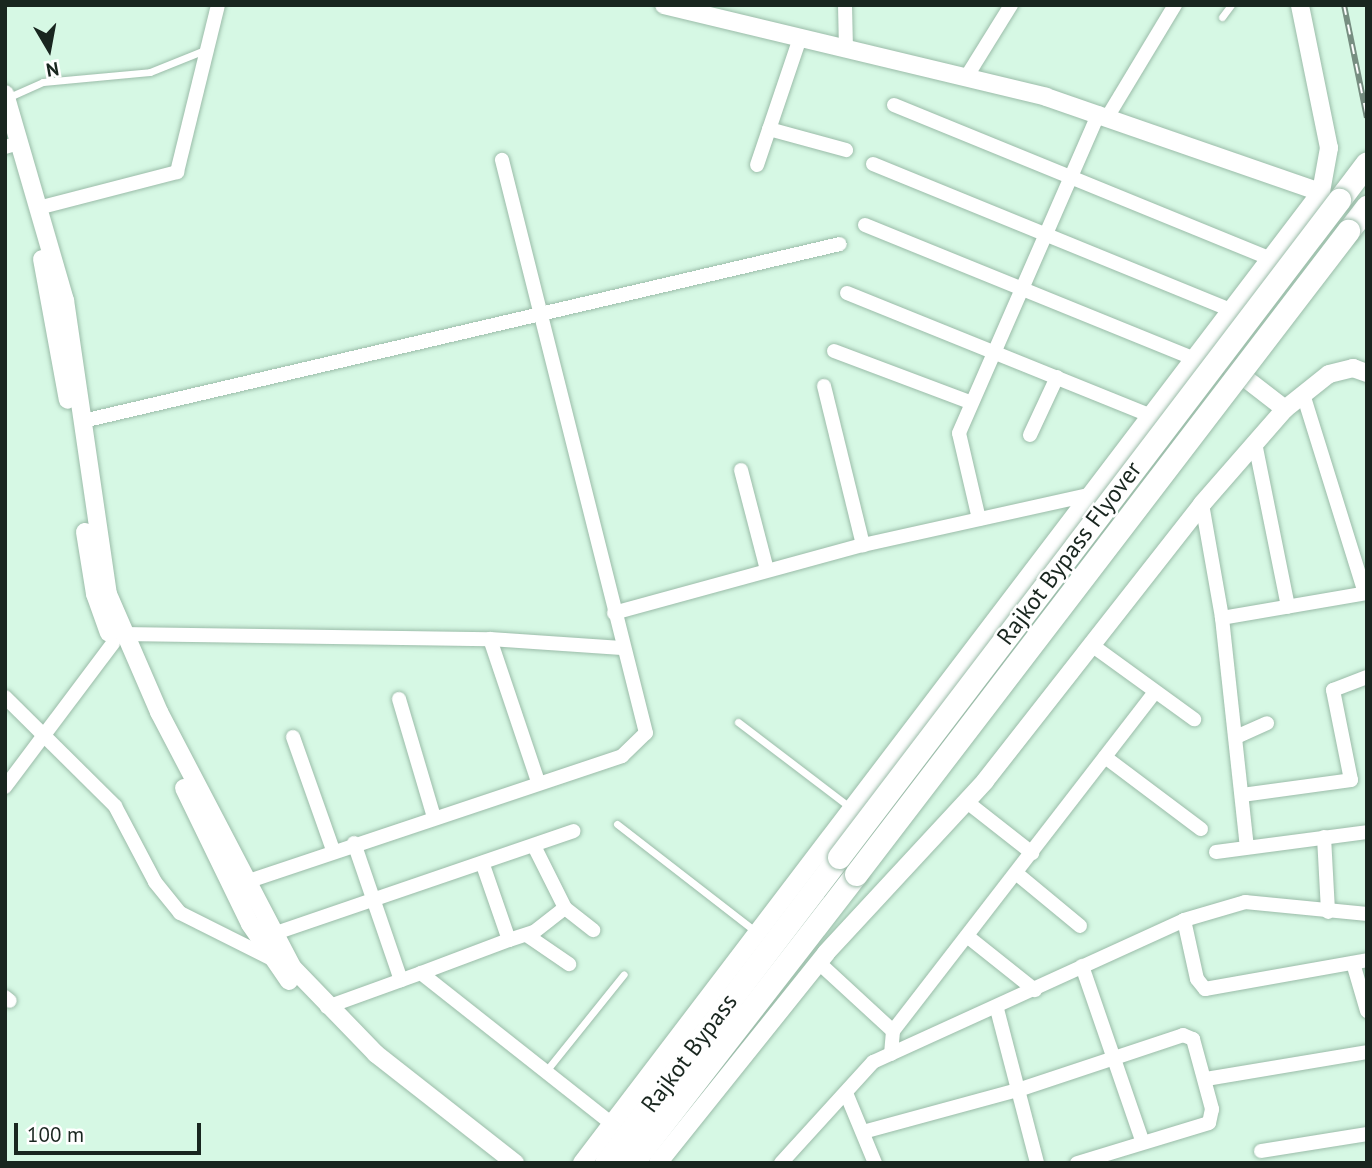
<!DOCTYPE html>
<html>
<head>
<meta charset="utf-8">
<style>
	body { margin:0 }
	#map { position:relative; width:1372px; height:1168px; overflow:hidden; background:#d6f8e4; font-family:"PT Sans",sans-serif }
	div>[style] { position:absolute }
	.roads { filter:drop-shadow(0 0 2px #9bbca9) drop-shadow(0 0 2px #9bbca9) }
	.service>* { height:7px; margin:-3.5px; padding:0 3.5px; transform-origin:3.5px; border-radius:3.5px; background:#fff }
	.minor>* { height:14px; margin:-7px; padding:0 7px; transform-origin:7px; border-radius:7px; background:#fff }
	.tertiary>* { height:18px; margin:-9px; padding:0 9px; transform-origin:9px; border-radius:9px; background:#fff }
	.trunk>* { height:23px; margin:-11.5px; padding:0 11.5px; transform-origin:11.5px; border-radius:11.5px; background:#fff }
	.rail>* { height:6px; margin-top:-3px; transform-origin:0; background:repeating-linear-gradient(90deg,#fff 0 10px,#778e81 0 20px); box-sizing:border-box; border-block:2px solid #778e81 }
	.bridges { filter:drop-shadow(0 0 2px #9bbca9) drop-shadow(0 0 2px #9bbca9) }
	.trunk-bridge>* { height:23px; margin:-11.5px; padding:0 11.5px; transform-origin:11.5px; border-radius:11.5px; background:#fff }
	span { translate:-50% -50%; white-space:nowrap; text-align:center; line-height:1.15; -webkit-text-stroke:5px #fff; paint-order:stroke }
	.street-label { font-size:24px; color:#19261f }
	.frame { position:absolute; inset:0; border:7px solid #19261f; pointer-events:none }
	.north { position:absolute; left:14px; top:14px; width:70px; height:70px; -webkit-text-stroke:5px #fff; paint-order:stroke; rotate:170deg; font-size:19px; font-weight:700; line-height:28px; text-align:center; color:#19261f }
	.north::after { content:''; display:block; margin:auto; width:24px; height:32px; background:#19261f; clip-path:polygon(50% 0,100% 100%,50% 72%,0 100%) }
	.scale { position:absolute; left:14px; top:1123px; width:187px; height:32px; box-sizing:border-box; border:4px solid #19261f; border-top:0; padding-left:9px; font-size:21px; line-height:24px; white-space:nowrap; color:#19261f; -webkit-text-stroke:5px #fff; paint-order:stroke }
</style>
</head>
<body>
<div id="map">
	<div class="roads">
		<div class="service">
			<div style="left:1222px;top:17px;width:15px;rotate:-53deg"></div>
			<div style="left:7px;top:98px;width:39px;rotate:-24deg"></div>
			<div style="left:43px;top:82px;width:107px;rotate:-5.3deg"></div>
			<div style="left:150px;top:72px;width:61px;rotate:-22deg"></div>
			<div style="left:738px;top:722px;width:143px;rotate:37.3deg"></div>
			<div style="left:617px;top:824px;width:176px;rotate:37.8deg"></div>
			<div style="left:546px;top:1071px;width:124px;rotate:-51.2deg"></div>
		</div>
		<div class="minor">
			<div style="left:845px;top:5px;width:43px;rotate:88.7deg"></div>
			<div style="left:967px;top:76px;width:84px;rotate:-58.2deg"></div>
			<div style="left:894px;top:105px;width:410px;rotate:22.2deg"></div>
			<div style="left:1108px;top:116px;width:130px;rotate:-58.9deg"></div>
			<div style="left:769px;top:129px;width:80px;rotate:15.3deg"></div>
			<div style="left:5px;top:147px;width:15px;rotate:-16deg"></div>
			<div style="left:873px;top:164px;width:390px;rotate:22.2deg"></div>
			<div style="left:757px;top:165px;width:134px;rotate:-71.3deg"></div>
			<div style="left:38px;top:208px;width:144px;rotate:-14.5deg"></div>
			<div style="left:177px;top:172px;width:172px;rotate:-76.2deg"></div>
			<div style="left:865px;top:225px;width:356px;rotate:22.1deg"></div>
			<div style="left:847px;top:293px;width:331px;rotate:22deg"></div>
			<div style="left:834px;top:351px;width:147px;rotate:20.6deg"></div>
			<div style="left:824px;top:386px;width:164px;rotate:76.2deg"></div>
			<div style="left:1303px;top:394px;width:208px;rotate:72.7deg"></div>
			<div style="left:83px;top:421px;width:777px;rotate:-13.16deg"></div>
			<div style="left:1030px;top:435px;width:64px;rotate:-65deg"></div>
			<div style="left:1255px;top:443px;width:167px;rotate:78.6deg"></div>
			<div style="left:741px;top:470px;width:103px;rotate:75.4deg"></div>
			<div style="left:1202px;top:504px;width:116px;rotate:80deg"></div>
			<div style="left:1222px;top:618px;width:230px;rotate:83.8deg"></div>
			<div style="left:979px;top:519px;width:88px;rotate:-103.1deg"></div>
			<div style="left:959px;top:433px;width:349px;rotate:-66.4deg"></div>
			<div style="left:614px;top:613px;width:258px;rotate:-15.3deg"></div>
			<div style="left:863px;top:545px;width:236px;rotate:-12.5deg"></div>
			<div style="left:1222px;top:618px;width:147px;rotate:-9.8deg"></div>
			<div style="left:122px;top:634px;width:368px;rotate:0.8deg"></div>
			<div style="left:490px;top:639px;width:132px;rotate:3.9deg"></div>
			<div style="left:490px;top:639px;width:151px;rotate:71.4deg"></div>
			<div style="left:1093px;top:646px;width:125px;rotate:35.9deg"></div>
			<div style="left:5px;top:697px;width:155px;rotate:44.7deg"></div>
			<div style="left:115px;top:806px;width:86px;rotate:62.2deg"></div>
			<div style="left:155px;top:882px;width:40px;rotate:51deg"></div>
			<div style="left:180px;top:913px;width:107px;rotate:26.6deg"></div>
			<div style="left:399px;top:699px;width:123px;rotate:73.5deg"></div>
			<div style="left:293px;top:737px;width:120px;rotate:70.5deg"></div>
			<div style="left:1236px;top:737px;width:34px;rotate:-24deg"></div>
			<div style="left:1105px;top:757px;width:120px;rotate:36.9deg"></div>
			<div style="left:5px;top:787px;width:180px;rotate:-53.1deg"></div>
			<div style="left:1242px;top:795px;width:110px;rotate:-7.8deg"></div>
			<div style="left:1351px;top:780px;width:92px;rotate:-101.3deg"></div>
			<div style="left:1333px;top:690px;width:36px;rotate:-21deg"></div>
			<div style="left:967px;top:802px;width:83px;rotate:38.1deg"></div>
			<div style="left:1324px;top:837px;width:75px;rotate:86.9deg"></div>
			<div style="left:354px;top:843px;width:145px;rotate:71.1deg"></div>
			<div style="left:534px;top:846px;width:69px;rotate:63.4deg"></div>
			<div style="left:565px;top:908px;width:36px;rotate:38deg"></div>
			<div style="left:1216px;top:852px;width:152px;rotate:-7.5deg"></div>
			<div style="left:1016px;top:873px;width:83px;rotate:39.6deg"></div>
			<div style="left:240px;top:884px;width:403px;rotate:-18.5deg"></div>
			<div style="left:622px;top:756px;width:33px;rotate:-44deg"></div>
			<div style="left:646px;top:733px;width:591px;rotate:-104.11deg"></div>
			<div style="left:1184px;top:920px;width:60px;rotate:77.6deg"></div>
			<div style="left:1197px;top:979px;width:13px;rotate:51deg"></div>
			<div style="left:1205px;top:989px;width:165px;rotate:-10.1deg"></div>
			<div style="left:267px;top:936px;width:324px;rotate:-18.9deg"></div>
			<div style="left:528px;top:936px;width:50px;rotate:34.3deg"></div>
			<div style="left:967px;top:936px;width:87px;rotate:38.5deg"></div>
			<div style="left:509px;top:940px;width:26px;rotate:-18deg"></div>
			<div style="left:534px;top:932px;width:39px;rotate:-38deg"></div>
			<div style="left:818px;top:962px;width:102px;rotate:42.6deg"></div>
			<div style="left:1353px;top:963px;width:50px;rotate:73.7deg"></div>
			<div style="left:1082px;top:966px;width:184px;rotate:71deg"></div>
			<div style="left:421px;top:973px;width:94px;rotate:-20.6deg"></div>
			<div style="left:509px;top:940px;width:79px;rotate:-109.1deg"></div>
			<div style="left:5px;top:997px;width:6px;rotate:39deg"></div>
			<div style="left:327px;top:1007px;width:100px;rotate:-19.9deg"></div>
			<div style="left:421px;top:973px;width:243px;rotate:38.3deg"></div>
			<div style="left:997px;top:1009px;width:159px;rotate:75.4deg"></div>
			<div style="left:891px;top:1054px;width:23px;rotate:-85deg"></div>
			<div style="left:893px;top:1031px;width:428px;rotate:-52.3deg"></div>
			<div style="left:1206px;top:1079px;width:163px;rotate:-9.5deg"></div>
			<div style="left:846px;top:1093px;width:76px;rotate:67.5deg"></div>
			<div style="left:863px;top:1132px;width:161px;rotate:-15.2deg"></div>
			<div style="left:1018px;top:1090px;width:174px;rotate:-18.4deg"></div>
			<div style="left:1183px;top:1035px;width:11px;rotate:22deg"></div>
			<div style="left:1193px;top:1039px;width:73px;rotate:74.8deg"></div>
			<div style="left:1212px;top:1109px;width:14px;rotate:102deg"></div>
			<div style="left:1209px;top:1123px;width:138px;rotate:163.1deg"></div>
			<div style="left:1261px;top:1151px;width:107px;rotate:-9.1deg"></div>
			<div style="left:781px;top:1163px;width:137px;rotate:-47.7deg"></div>
			<div style="left:873px;top:1062px;width:342px;rotate:-24.5deg"></div>
			<div style="left:1184px;top:920px;width:64px;rotate:-16.4deg"></div>
			<div style="left:1245px;top:902px;width:123px;rotate:5.6deg"></div>
		</div>
		<div class="tertiary">
			<div style="left:664px;top:5px;width:393px;rotate:13.5deg"></div>
			<div style="left:1046px;top:97px;width:291px;rotate:19.1deg"></div>
			<div style="left:5px;top:94px;width:215px;rotate:73.8deg"></div>
			<div style="left:65px;top:300px;width:297px;rotate:81.7deg"></div>
			<div style="left:108px;top:594px;width:129px;rotate:66.6deg"></div>
			<div style="left:159px;top:712px;width:289px;rotate:62.4deg"></div>
			<div style="left:293px;top:968px;width:120px;rotate:46deg"></div>
			<div style="left:376px;top:1054px;width:177px;rotate:38.1deg"></div>
			<div style="left:42px;top:259px;width:143px;rotate:79.6deg"></div>
			<div style="left:1210px;top:351px;width:95px;rotate:37.7deg"></div>
			<div style="left:85px;top:532px;width:63px;rotate:80.8deg"></div>
			<div style="left:95px;top:594px;width:41px;rotate:70.3deg"></div>
			<div style="left:184px;top:788px;width:151px;rotate:64.1deg"></div>
			<div style="left:250px;top:924px;width:69px;rotate:55.6deg"></div>
			<div style="left:582px;top:1163px;width:1220px;rotate:-52.73deg"></div>
			<div style="left:1321px;top:192px;width:45px;rotate:-79.7deg"></div>
			<div style="left:1329px;top:148px;width:146px;rotate:-101.5deg"></div>
			<div style="left:658px;top:1163px;width:269px;rotate:-51.3deg"></div>
			<div style="left:826px;top:953px;width:234px;rotate:-47.2deg"></div>
			<div style="left:985px;top:781px;width:352px;rotate:-51.9deg"></div>
			<div style="left:1202px;top:504px;width:126px;rotate:-48.9deg"></div>
			<div style="left:1285px;top:409px;width:56px;rotate:-38.5deg"></div>
			<div style="left:1329px;top:374px;width:25px;rotate:-14deg"></div>
			<div style="left:1353px;top:368px;width:15px;rotate:20deg"></div>
		</div>
		<div class="trunk">
			<div style="left:1339px;top:200px;width:46px;rotate:-52.9deg"></div>
			<div style="left:1348px;top:231px;width:31px;rotate:-52deg"></div>
			<div style="left:606px;top:1163px;width:385px;rotate:-52.7deg"></div>
			<div style="left:632px;top:1163px;width:366px;rotate:-52.2deg"></div>
		</div>
	</div>
	<div class="rail">
		<div style="left:1344px;top:5px;width:115px;rotate:78.5deg"></div>
	</div>
	<div class="bridges">
		<div class="trunk-bridge">
			<div style="left:839px;top:857px;width:826px;rotate:-52.73deg"></div>
			<div style="left:856px;top:874px;width:810px;rotate:-52.58deg"></div>
		</div>
	</div>
	<div class="street-label">
		<span style="left:1069px;top:553px;rotate:-53deg">Rajkot Bypass Flyover</span>
		<span style="left:689px;top:1053px;rotate:-53deg">Rajkot Bypass</span>
	</div>
	<div class="frame"></div>
	<div class="north">N</div>
	<div class="scale">100 m</div>
</div>
</body>
</html>
